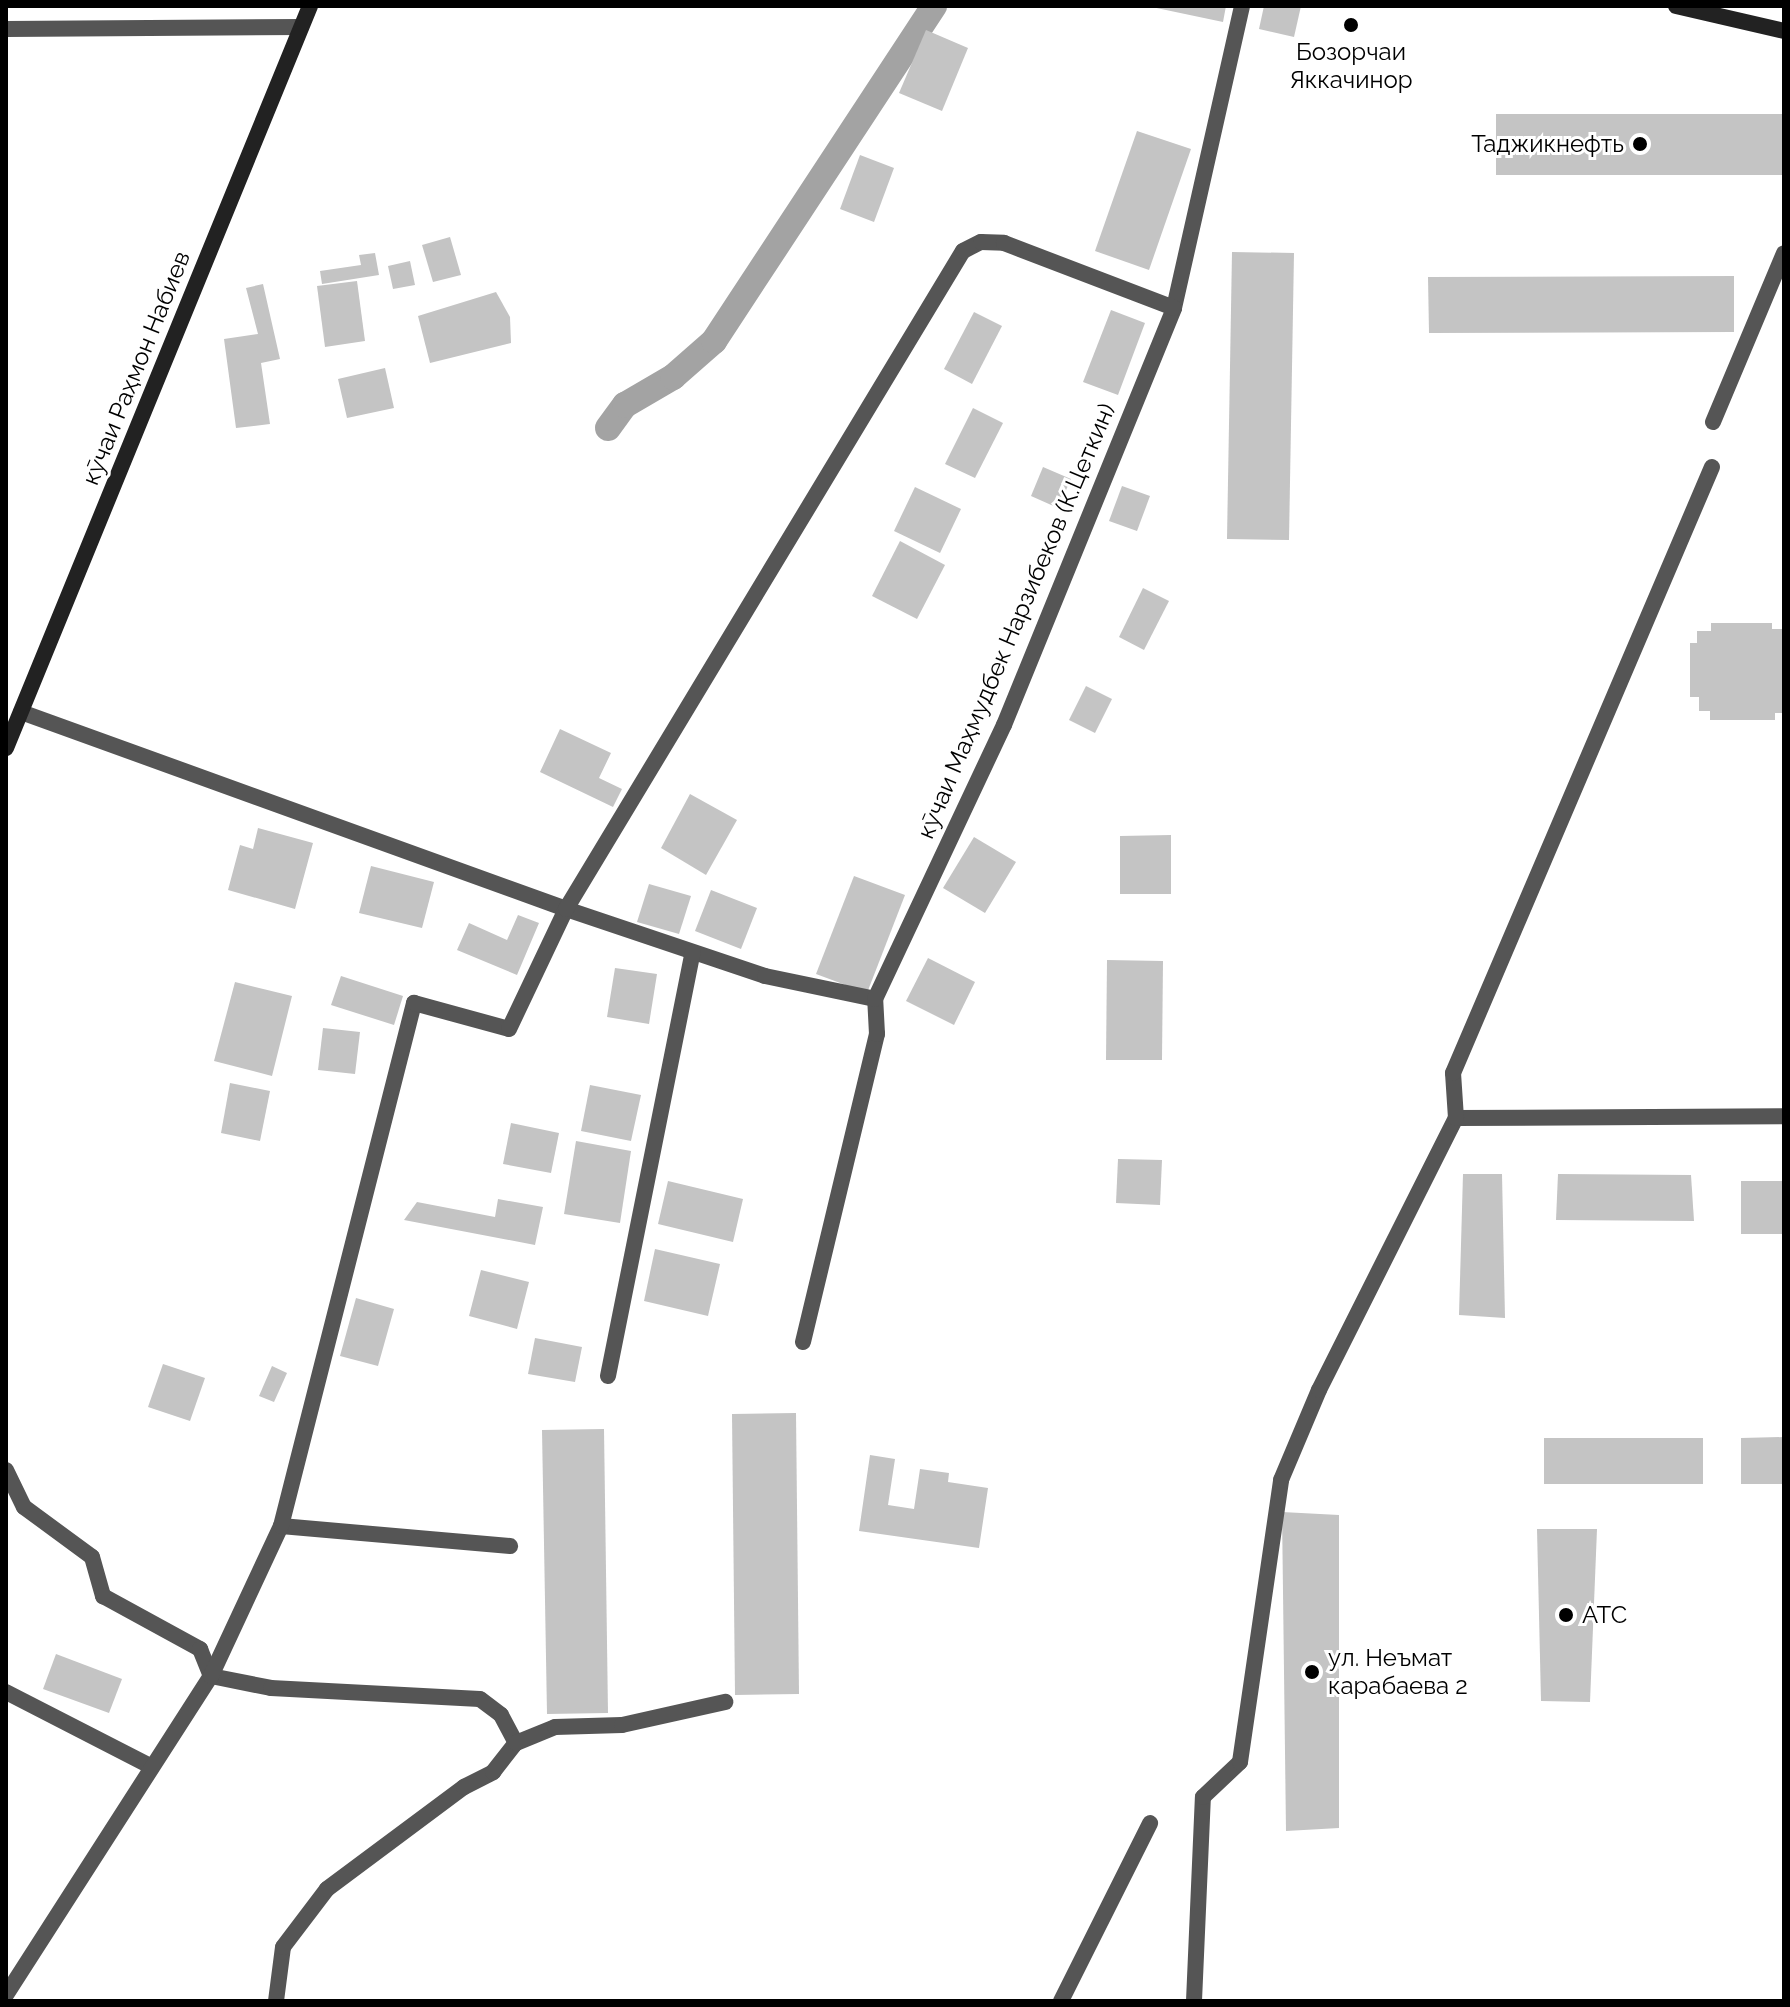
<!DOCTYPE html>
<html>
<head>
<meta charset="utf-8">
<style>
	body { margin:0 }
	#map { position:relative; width:1790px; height:2007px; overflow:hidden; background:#fff; font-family:Raleway,sans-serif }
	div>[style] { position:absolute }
	.canal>* { height:26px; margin:-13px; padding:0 13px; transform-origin:13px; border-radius:13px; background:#a3a3a3 }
	.building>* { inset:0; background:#c4c4c4 }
	.street>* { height:16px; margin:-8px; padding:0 8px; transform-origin:8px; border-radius:8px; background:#555 }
	.secondary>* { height:16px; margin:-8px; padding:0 8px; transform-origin:8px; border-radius:8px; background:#222 }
	.dots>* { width:22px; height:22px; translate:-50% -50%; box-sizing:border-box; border:4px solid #fff; border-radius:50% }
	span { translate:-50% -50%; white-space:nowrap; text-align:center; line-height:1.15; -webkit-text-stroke:6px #fff; paint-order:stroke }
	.poi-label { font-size:24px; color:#000 }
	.right { translate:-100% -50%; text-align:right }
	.left { translate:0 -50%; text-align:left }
	.street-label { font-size:24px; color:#000 }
	.frame { position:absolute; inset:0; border:8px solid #000; pointer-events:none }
</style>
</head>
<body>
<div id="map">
	<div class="canal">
		<div style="left:608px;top:428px;width:29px;rotate:-54deg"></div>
		<div style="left:625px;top:405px;width:56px;rotate:-30.3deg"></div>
		<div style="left:673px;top:377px;width:55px;rotate:-41.3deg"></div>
		<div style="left:714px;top:341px;width:401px;rotate:-56.7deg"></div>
	</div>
	<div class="building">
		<div style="clip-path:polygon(1147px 6px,1226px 6px,1223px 22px)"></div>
		<div style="clip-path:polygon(1264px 6px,1301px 6px,1294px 37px,1259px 29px)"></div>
		<div style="clip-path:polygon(926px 30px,968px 48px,942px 111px,899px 93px)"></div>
		<div style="clip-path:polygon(1496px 114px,1784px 114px,1784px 175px,1496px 175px)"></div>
		<div style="clip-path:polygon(1137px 131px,1191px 149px,1149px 270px,1095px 251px)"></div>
		<div style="clip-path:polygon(860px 155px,894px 168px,874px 222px,840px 209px)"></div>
		<div style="clip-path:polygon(450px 237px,461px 275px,433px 282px,422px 245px)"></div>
		<div style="clip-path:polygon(1232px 252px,1294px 253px,1289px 540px,1227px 539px)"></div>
		<div style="clip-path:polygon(375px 253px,379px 275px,322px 284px,320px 271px,361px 265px,359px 255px)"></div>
		<div style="clip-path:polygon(410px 261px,415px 285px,393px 289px,388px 266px)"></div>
		<div style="clip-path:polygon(1734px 276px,1734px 332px,1429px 333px,1428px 277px)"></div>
		<div style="clip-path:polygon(357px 281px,365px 341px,325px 347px,317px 286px)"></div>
		<div style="clip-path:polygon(263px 284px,280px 359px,261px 363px,270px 424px,236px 428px,224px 339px,258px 334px,246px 288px)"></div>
		<div style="clip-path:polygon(496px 292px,510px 317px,511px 343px,430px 363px,418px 316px)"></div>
		<div style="clip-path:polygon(1111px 310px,1145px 323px,1118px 395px,1083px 382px)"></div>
		<div style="clip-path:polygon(974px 312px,1002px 326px,972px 384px,944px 369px)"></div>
		<div style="clip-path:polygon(385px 368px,394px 408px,347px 418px,338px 379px)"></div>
		<div style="clip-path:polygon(973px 408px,1003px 423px,975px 478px,945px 464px)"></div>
		<div style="clip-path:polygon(1043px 467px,1071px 479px,1058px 508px,1031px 496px)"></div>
		<div style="clip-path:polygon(1122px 486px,1150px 496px,1137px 531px,1109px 521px)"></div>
		<div style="clip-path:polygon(915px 487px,961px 509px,940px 553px,894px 531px)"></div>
		<div style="clip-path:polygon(900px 541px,945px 565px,917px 619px,872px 596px)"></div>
		<div style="clip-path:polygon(1143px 588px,1169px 601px,1144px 650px,1119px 637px)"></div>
		<div style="clip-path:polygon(1711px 623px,1772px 623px,1772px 629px,1784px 629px,1784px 713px,1775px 713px,1775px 720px,1710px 720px,1710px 711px,1699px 711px,1699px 697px,1690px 697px,1690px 643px,1697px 643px,1697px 631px,1711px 631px)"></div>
		<div style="clip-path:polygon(1086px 686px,1112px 699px,1095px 733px,1069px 720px)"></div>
		<div style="clip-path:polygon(560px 729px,611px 753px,599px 778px,622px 789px,613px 807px,540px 772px)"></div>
		<div style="clip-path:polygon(690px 794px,737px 820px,706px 875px,661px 848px)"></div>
		<div style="clip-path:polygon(258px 828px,313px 843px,295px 909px,228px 890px,240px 845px,253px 849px)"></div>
		<div style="clip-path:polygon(1171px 835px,1171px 894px,1120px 894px,1120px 836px)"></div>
		<div style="clip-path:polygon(974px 837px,1016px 862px,985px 913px,943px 888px)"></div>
		<div style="clip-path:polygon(371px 866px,434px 882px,422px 928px,359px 913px)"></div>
		<div style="clip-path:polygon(854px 876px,905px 895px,867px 993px,816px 974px)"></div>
		<div style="clip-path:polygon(649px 884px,691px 896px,679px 934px,637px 922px)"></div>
		<div style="clip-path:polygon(711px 890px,757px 908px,741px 949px,695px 931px)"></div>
		<div style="clip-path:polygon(518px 915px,539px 923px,517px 975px,457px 950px,469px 923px,507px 940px)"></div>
		<div style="clip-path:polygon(928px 958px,975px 982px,954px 1025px,906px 1001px)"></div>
		<div style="clip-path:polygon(1107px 960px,1163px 961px,1162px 1060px,1106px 1060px)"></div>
		<div style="clip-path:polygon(615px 968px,657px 974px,649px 1024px,607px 1017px)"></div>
		<div style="clip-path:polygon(341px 976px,403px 996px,394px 1025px,331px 1005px)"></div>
		<div style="clip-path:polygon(235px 982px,292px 996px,272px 1076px,214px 1061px)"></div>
		<div style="clip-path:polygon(323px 1028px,360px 1032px,355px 1074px,318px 1070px)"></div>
		<div style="clip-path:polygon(230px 1083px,270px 1091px,260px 1141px,221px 1133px)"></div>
		<div style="clip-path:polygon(590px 1085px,641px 1095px,631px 1141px,581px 1131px)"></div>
		<div style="clip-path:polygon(511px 1123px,559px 1133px,551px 1173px,503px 1164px)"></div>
		<div style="clip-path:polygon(576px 1141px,631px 1151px,620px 1223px,564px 1214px)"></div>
		<div style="clip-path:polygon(1118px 1159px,1162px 1160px,1160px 1205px,1116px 1203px)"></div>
		<div style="clip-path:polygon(1463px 1174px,1502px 1174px,1505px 1318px,1459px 1315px)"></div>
		<div style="clip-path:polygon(1558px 1174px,1691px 1175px,1694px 1221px,1556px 1220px)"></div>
		<div style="clip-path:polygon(668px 1181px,743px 1199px,733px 1242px,658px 1224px)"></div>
		<div style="clip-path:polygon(1741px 1181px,1784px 1181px,1784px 1234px,1741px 1234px)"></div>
		<div style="clip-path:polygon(498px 1199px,543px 1207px,535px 1245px,404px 1220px,417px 1202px,495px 1217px)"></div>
		<div style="clip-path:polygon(655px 1249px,720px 1264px,708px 1316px,644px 1301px)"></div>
		<div style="clip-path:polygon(481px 1270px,529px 1282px,517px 1329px,469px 1316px)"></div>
		<div style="clip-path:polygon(356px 1298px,394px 1309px,378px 1366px,340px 1356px)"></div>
		<div style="clip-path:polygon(535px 1338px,582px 1347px,575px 1382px,528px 1374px)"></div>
		<div style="clip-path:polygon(163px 1364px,205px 1378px,190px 1421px,148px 1407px)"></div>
		<div style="clip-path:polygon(272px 1366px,287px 1373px,274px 1402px,259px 1396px)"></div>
		<div style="clip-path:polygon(796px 1413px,799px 1694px,735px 1695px,732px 1414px)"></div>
		<div style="clip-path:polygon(604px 1429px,608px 1713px,547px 1714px,542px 1430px)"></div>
		<div style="clip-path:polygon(1784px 1437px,1784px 1484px,1741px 1484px,1741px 1438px)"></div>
		<div style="clip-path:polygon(1544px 1438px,1703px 1438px,1703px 1484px,1544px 1484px)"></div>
		<div style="clip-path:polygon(870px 1455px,895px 1459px,888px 1505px,914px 1509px,920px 1469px,949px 1473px,948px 1482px,988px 1488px,979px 1548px,859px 1531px)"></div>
		<div style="clip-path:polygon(1282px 1512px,1339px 1515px,1339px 1828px,1286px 1831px)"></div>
		<div style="clip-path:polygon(1537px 1529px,1597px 1529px,1590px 1702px,1541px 1701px)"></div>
		<div style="clip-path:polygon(56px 1654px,122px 1679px,109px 1713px,43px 1689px)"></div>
	</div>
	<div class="street">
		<div style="left:6px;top:29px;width:295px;rotate:-0.4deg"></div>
		<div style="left:1713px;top:422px;width:183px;rotate:-67.2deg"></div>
		<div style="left:21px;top:712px;width:580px;rotate:19.87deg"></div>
		<div style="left:566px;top:909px;width:210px;rotate:18.6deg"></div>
		<div style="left:765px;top:976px;width:112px;rotate:11.8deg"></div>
		<div style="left:1456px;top:1118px;width:328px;rotate:-0.3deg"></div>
		<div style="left:803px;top:1342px;width:317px;rotate:-76.5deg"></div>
		<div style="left:877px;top:1034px;width:35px;rotate:-93deg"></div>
		<div style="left:875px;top:999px;width:303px;rotate:-64.8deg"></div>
		<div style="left:1004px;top:725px;width:450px;rotate:-67.8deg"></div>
		<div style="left:1174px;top:308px;width:310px;rotate:-77.3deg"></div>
		<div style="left:608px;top:1376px;width:432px;rotate:-78.7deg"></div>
		<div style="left:6px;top:1470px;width:41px;rotate:64.1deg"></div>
		<div style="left:24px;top:1507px;width:84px;rotate:36.3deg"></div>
		<div style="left:92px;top:1557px;width:41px;rotate:74.2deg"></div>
		<div style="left:103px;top:1596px;width:111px;rotate:28.7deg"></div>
		<div style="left:200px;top:1649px;width:29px;rotate:68deg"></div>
		<div style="left:211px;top:1676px;width:61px;rotate:11.3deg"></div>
		<div style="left:271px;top:1688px;width:209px;rotate:3deg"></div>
		<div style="left:480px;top:1699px;width:26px;rotate:37deg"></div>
		<div style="left:501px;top:1715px;width:32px;rotate:62deg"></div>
		<div style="left:281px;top:1526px;width:230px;rotate:5deg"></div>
		<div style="left:6px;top:1692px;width:164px;rotate:27.2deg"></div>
		<div style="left:6px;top:1995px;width:379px;rotate:-57.3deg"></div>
		<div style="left:211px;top:1676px;width:166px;rotate:-65deg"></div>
		<div style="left:281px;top:1526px;width:540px;rotate:-75.73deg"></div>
		<div style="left:414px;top:1003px;width:98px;rotate:15.3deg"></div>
		<div style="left:509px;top:1029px;width:133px;rotate:-64.6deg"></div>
		<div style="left:566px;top:909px;width:768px;rotate:-58.9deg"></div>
		<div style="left:963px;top:251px;width:20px;rotate:-27deg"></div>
		<div style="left:981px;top:242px;width:23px;rotate:2deg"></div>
		<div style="left:1004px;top:243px;width:182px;rotate:20.9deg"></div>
		<div style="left:276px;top:2001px;width:54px;rotate:-82.6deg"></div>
		<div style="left:283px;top:1947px;width:73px;rotate:-52.8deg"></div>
		<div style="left:327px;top:1889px;width:171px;rotate:-36.7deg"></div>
		<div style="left:464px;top:1787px;width:33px;rotate:-27deg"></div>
		<div style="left:493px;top:1772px;width:37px;rotate:-52deg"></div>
		<div style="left:516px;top:1743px;width:42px;rotate:-22.3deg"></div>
		<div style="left:555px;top:1727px;width:67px;rotate:-1.7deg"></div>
		<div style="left:622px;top:1725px;width:106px;rotate:-12.6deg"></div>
		<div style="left:1061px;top:2001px;width:199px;rotate:-63.4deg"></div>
		<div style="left:1194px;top:2001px;width:204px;rotate:-87.5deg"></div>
		<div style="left:1203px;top:1797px;width:51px;rotate:-43.4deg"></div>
		<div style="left:1240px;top:1762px;width:285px;rotate:-81.7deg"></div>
		<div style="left:1281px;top:1480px;width:98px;rotate:-67.1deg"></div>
		<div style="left:1319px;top:1390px;width:305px;rotate:-63.3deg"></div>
		<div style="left:1456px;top:1118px;width:45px;rotate:-93.8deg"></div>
		<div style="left:1453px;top:1073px;width:659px;rotate:-66.86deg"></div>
	</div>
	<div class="secondary">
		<div style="left:1676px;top:6px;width:111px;rotate:13deg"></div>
		<div style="left:6px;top:748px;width:802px;rotate:-67.72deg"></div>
	</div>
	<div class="dots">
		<div style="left:1351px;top:25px;background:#000"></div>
		<div style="left:1640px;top:144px;background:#000"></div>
		<div style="left:1566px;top:1615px;background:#000"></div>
		<div style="left:1312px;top:1672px;background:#000"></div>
	</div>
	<div class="poi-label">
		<span style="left:1351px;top:66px">Бозорчаи<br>Яккачинор</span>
		<span class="right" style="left:1624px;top:144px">Таджикнефть</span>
		<span class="left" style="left:1582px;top:1615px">АТС</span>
		<span class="left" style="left:1328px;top:1672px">ул. Неъмат<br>карабаева 2</span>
	</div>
	<div class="street-label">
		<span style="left:136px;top:368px;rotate:-68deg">кӯчаи Раҳмон Набиев</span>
		<span style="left:1016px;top:621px;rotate:-67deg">кӯчаи Маҳмудбек Нарзибеков (К.Цеткин)</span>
	</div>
	<div class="frame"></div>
</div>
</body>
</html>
